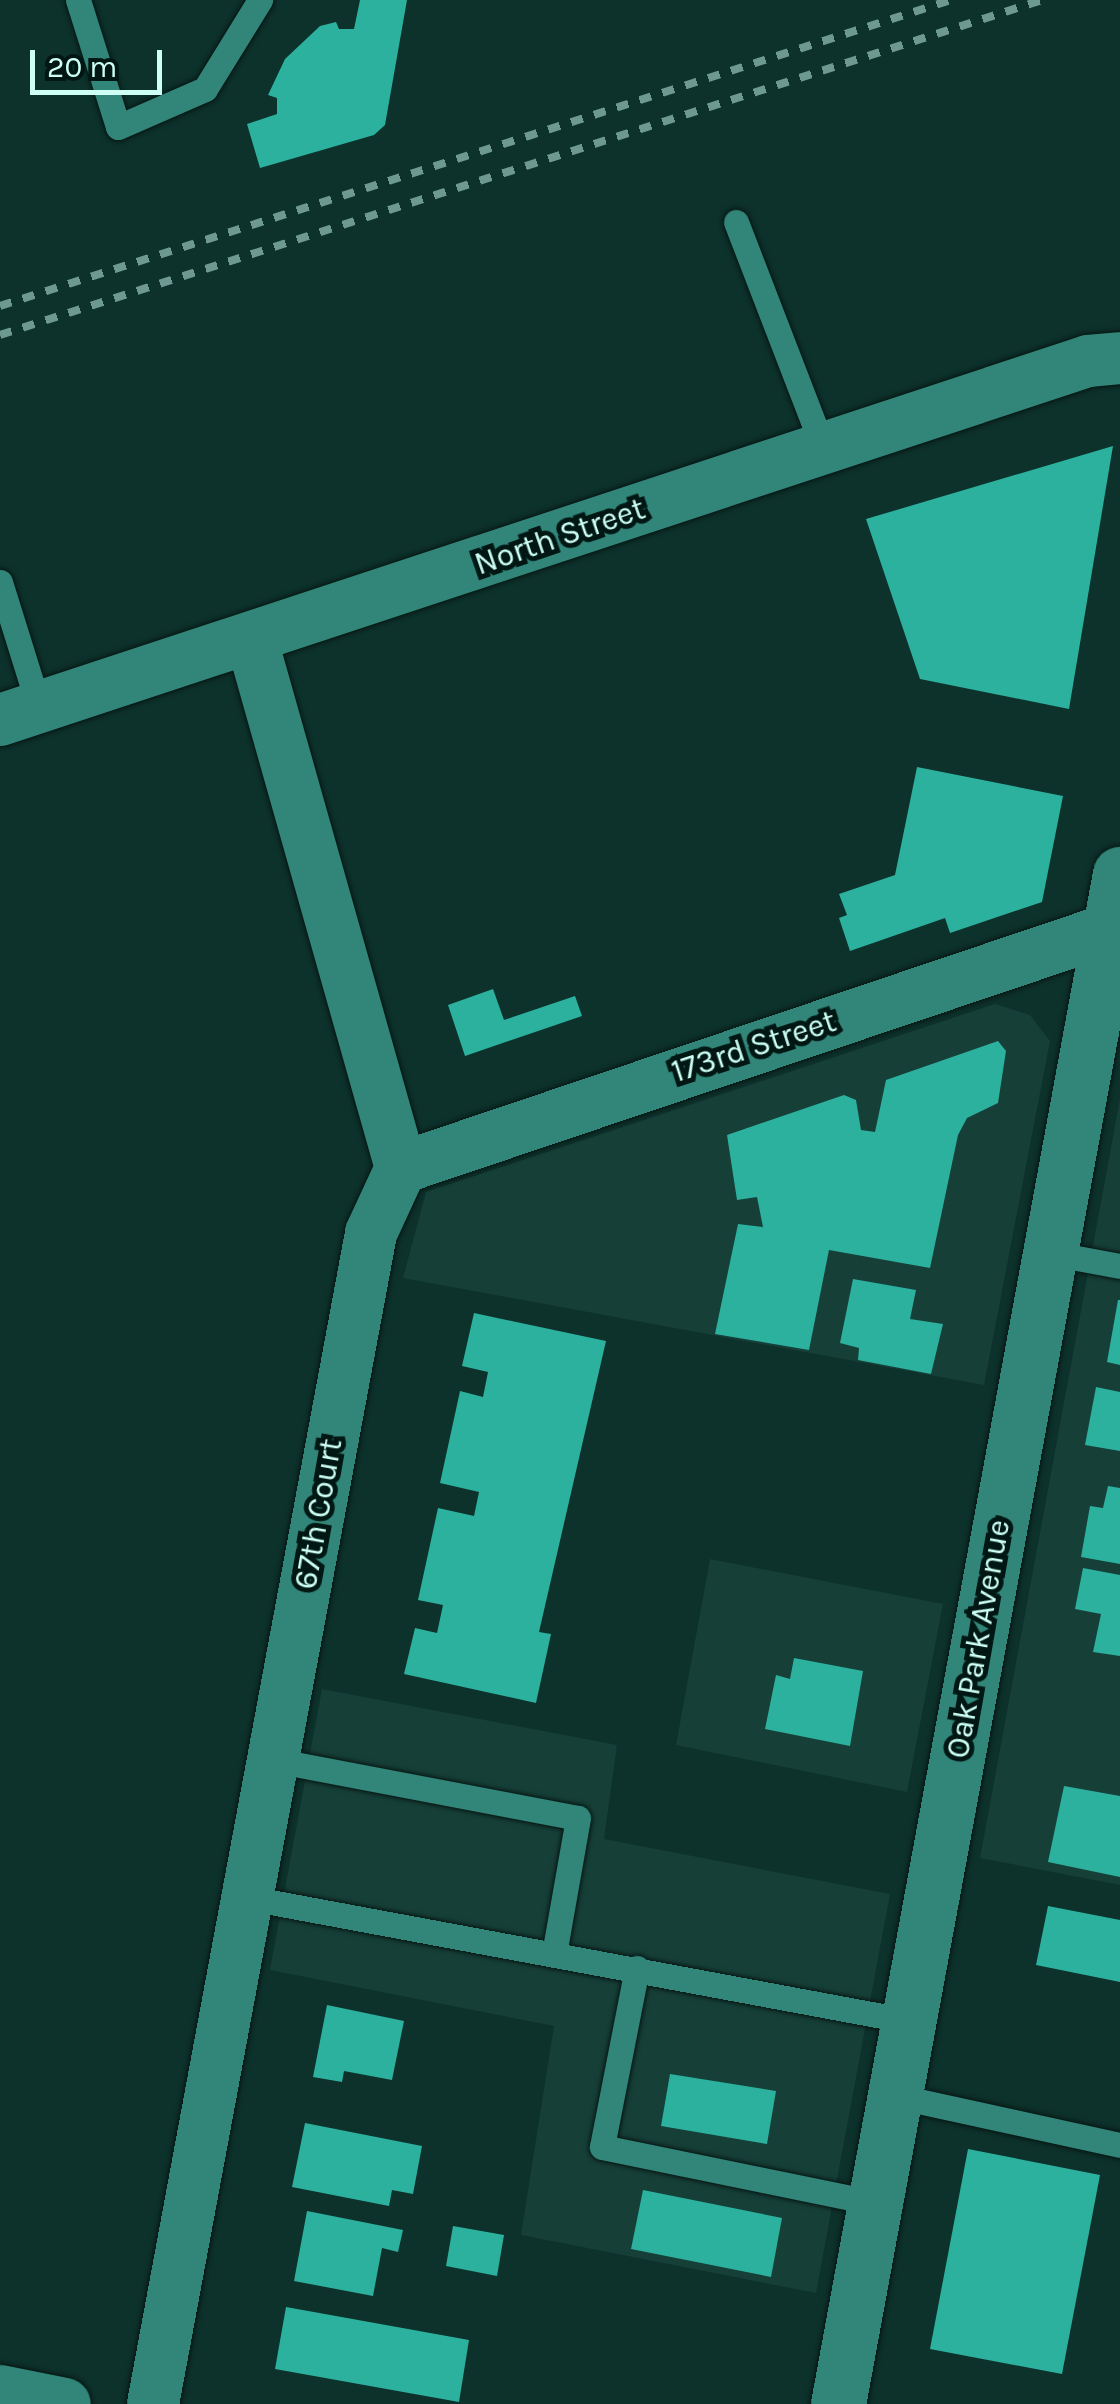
<!DOCTYPE html>
<html>
<head>
<meta charset="utf-8">
<style>
	body { margin:0 }
	#map { position:relative; width:1120px; height:2404px; overflow:hidden; background:#0d312b; font-family:Karla,sans-serif }
	div>[style] { position:absolute }
	.built>* { inset:0; background:#163f38 }
	.building>* { inset:0; background:#2cb19f }
	.roads { filter:drop-shadow(0 0 2px #071613) drop-shadow(0 0 2px #071613) }
	.lane>* { height:25px; margin:-12.5px; padding:0 12.5px; transform-origin:12.5px; border-radius:12.5px; background:#318679 }
	.street>* { height:52px; margin:-26px; padding:0 26px; transform-origin:26px; border-radius:26px; background:#318679 }
	.secondary>* { height:55px; margin:-27.5px; padding:0 27.5px; transform-origin:27.5px; border-radius:27.5px; background:#318679 }
	.rail>* { height:8px; margin-top:-4px; transform-origin:0; background:repeating-linear-gradient(90deg,#6e9991 0 12px,transparent 0 24px) }
	span { translate:-50% -50%; white-space:nowrap; text-align:center; line-height:1.15; -webkit-text-stroke:10px #011713; paint-order:stroke }
	.street-label { font-size:32px; color:#cdfff5 }
	.scale { position:absolute; left:30px; top:50px; width:132px; height:45px; box-sizing:border-box; border:5px solid #cdfff5; border-top:0; padding-left:12px; font-size:30px; line-height:35px; white-space:nowrap; color:#cdfff5; -webkit-text-stroke:8px #011713; paint-order:stroke }
</style>
</head>
<body>
<div id="map">
	<div class="built">
		<div style="clip-path:polygon(995px 1004px,1030px 1015px,1050px 1041px,984px 1385px,403px 1278px,426px 1192px)"></div>
		<div style="clip-path:polygon(1120px 1099px,1120px 1885px,980px 1858px)"></div>
		<div style="clip-path:polygon(710px 1559px,943px 1604px,907px 1792px,676px 1745px)"></div>
		<div style="clip-path:polygon(322px 1689px,617px 1745px,604px 1839px,890px 1894px,816px 2293px,521px 2235px,554px 2026px,270px 1970px)"></div>
	</div>
	<div class="building">
		<div style="clip-path:polygon(360px 0,407px 0,385px 125px,374px 135px,260px 168px,247px 124px,277px 114px,277px 98px,268px 95px,285px 59px,320px 26px,336px 22px,339px 29px,354px 29px)"></div>
		<div style="clip-path:polygon(1113px 446px,1069px 709px,920px 679px,866px 519px)"></div>
		<div style="clip-path:polygon(917px 767px,1063px 796px,1042px 902px,950px 933px,945px 918px,850px 951px,839px 918px,847px 915px,839px 894px,895px 875px)"></div>
		<div style="clip-path:polygon(493px 989px,504px 1020px,575px 996px,582px 1016px,465px 1056px,448px 1005px)"></div>
		<div style="clip-path:polygon(998px 1041px,1006px 1051px,998px 1103px,967px 1118px,958px 1135px,930px 1268px,829px 1250px,809px 1350px,715px 1334px,738px 1224px,763px 1227px,757px 1197px,737px 1200px,727px 1135px,844px 1095px,856px 1100px,861px 1130px,875px 1132px,886px 1080px)"></div>
		<div style="clip-path:polygon(853px 1279px,916px 1290px,910px 1319px,943px 1324px,931px 1374px,858px 1360px,859px 1348px,840px 1343px)"></div>
		<div style="clip-path:polygon(1118px 1300px,1120px 1300px,1120px 1365px,1107px 1362px)"></div>
		<div style="clip-path:polygon(474px 1313px,606px 1341px,539px 1632px,551px 1634px,536px 1703px,404px 1674px,415px 1628px,437px 1633px,443px 1605px,418px 1600px,438px 1508px,474px 1516px,479px 1492px,440px 1483px,460px 1391px,483px 1397px,488px 1372px,462px 1366px)"></div>
		<div style="clip-path:polygon(1096px 1387px,1120px 1392px,1120px 1451px,1085px 1445px)"></div>
		<div style="clip-path:polygon(1108px 1486px,1120px 1488px,1120px 1564px,1081px 1557px,1090px 1506px,1103px 1508px)"></div>
		<div style="clip-path:polygon(1083px 1568px,1120px 1575px,1120px 1656px,1093px 1652px,1101px 1614px,1075px 1609px)"></div>
		<div style="clip-path:polygon(794px 1658px,863px 1671px,850px 1746px,765px 1729px,776px 1675px,790px 1679px)"></div>
		<div style="clip-path:polygon(1064px 1786px,1120px 1796px,1120px 1877px,1048px 1862px)"></div>
		<div style="clip-path:polygon(1048px 1906px,1120px 1920px,1120px 1982px,1036px 1965px)"></div>
		<div style="clip-path:polygon(327px 2005px,404px 2021px,392px 2080px,344px 2071px,342px 2082px,313px 2077px)"></div>
		<div style="clip-path:polygon(670px 2074px,776px 2091px,767px 2144px,661px 2126px)"></div>
		<div style="clip-path:polygon(305px 2123px,422px 2146px,413px 2194px,392px 2190px,389px 2206px,292px 2187px)"></div>
		<div style="clip-path:polygon(968px 2149px,1100px 2175px,1062px 2374px,930px 2349px)"></div>
		<div style="clip-path:polygon(643px 2190px,782px 2218px,771px 2277px,631px 2249px)"></div>
		<div style="clip-path:polygon(307px 2211px,403px 2230px,398px 2252px,382px 2248px,373px 2296px,294px 2281px)"></div>
		<div style="clip-path:polygon(453px 2226px,504px 2235px,497px 2276px,446px 2266px)"></div>
		<div style="clip-path:polygon(286px 2307px,469px 2340px,459px 2402px,275px 2369px)"></div>
	</div>
	<div class="roads">
		<div class="lane">
			<div style="left:78px;top:0;width:133px;rotate:72.5deg"></div>
			<div style="left:118px;top:127px;width:95px;rotate:-23.6deg"></div>
			<div style="left:205px;top:89px;width:105px;rotate:-58.3deg"></div>
			<div style="left:736px;top:222px;width:242px;rotate:68.9deg"></div>
			<div style="left:0;top:582px;width:131px;rotate:72.7deg"></div>
			<div style="left:1050px;top:1253px;width:71px;rotate:10.5deg"></div>
			<div style="left:274px;top:1760px;width:309px;rotate:10.8deg"></div>
			<div style="left:578px;top:1818px;width:138px;rotate:100deg"></div>
			<div style="left:249px;top:1898px;width:671px;rotate:10.56deg"></div>
			<div style="left:637px;top:1968px;width:182px;rotate:101.1deg"></div>
			<div style="left:602px;top:2147px;width:279px;rotate:11.6deg"></div>
			<div style="left:895px;top:2096px;width:230px;rotate:12.3deg"></div>
		</div>
		<div class="street">
			<div style="left:0;top:720px;width:1146px;rotate:-18.26deg"></div>
			<div style="left:1088px;top:361px;width:32px;rotate:-5deg"></div>
			<div style="left:401px;top:1168px;width:748px;rotate:-18.63deg"></div>
			<div style="left:0;top:2391px;width:66px;rotate:11.3deg"></div>
			<div style="left:153px;top:2404px;width:1191px;rotate:-79.45deg"></div>
			<div style="left:371px;top:1233px;width:72px;rotate:-65.2deg"></div>
			<div style="left:401px;top:1168px;width:548px;rotate:-105.79deg"></div>
		</div>
		<div class="secondary">
			<div style="left:838px;top:2404px;width:1556px;rotate:-79.56deg"></div>
		</div>
	</div>
	<div class="rail">
		<div style="left:0;top:306px;width:999px;rotate:-17.84deg"></div>
		<div style="left:0;top:335px;width:1095px;rotate:-17.82deg"></div>
	</div>
	<div class="street-label">
		<span style="left:560px;top:537px;rotate:-19deg">North Street</span>
		<span style="left:754px;top:1047px;rotate:-18deg">173rd Street</span>
		<span style="left:319px;top:1514px;rotate:-80deg">67th Court</span>
		<span style="left:979px;top:1639px;rotate:-80deg">Oak Park Avenue</span>
	</div>
	<div class="scale">20 m</div>
</div>
</body>
</html>
